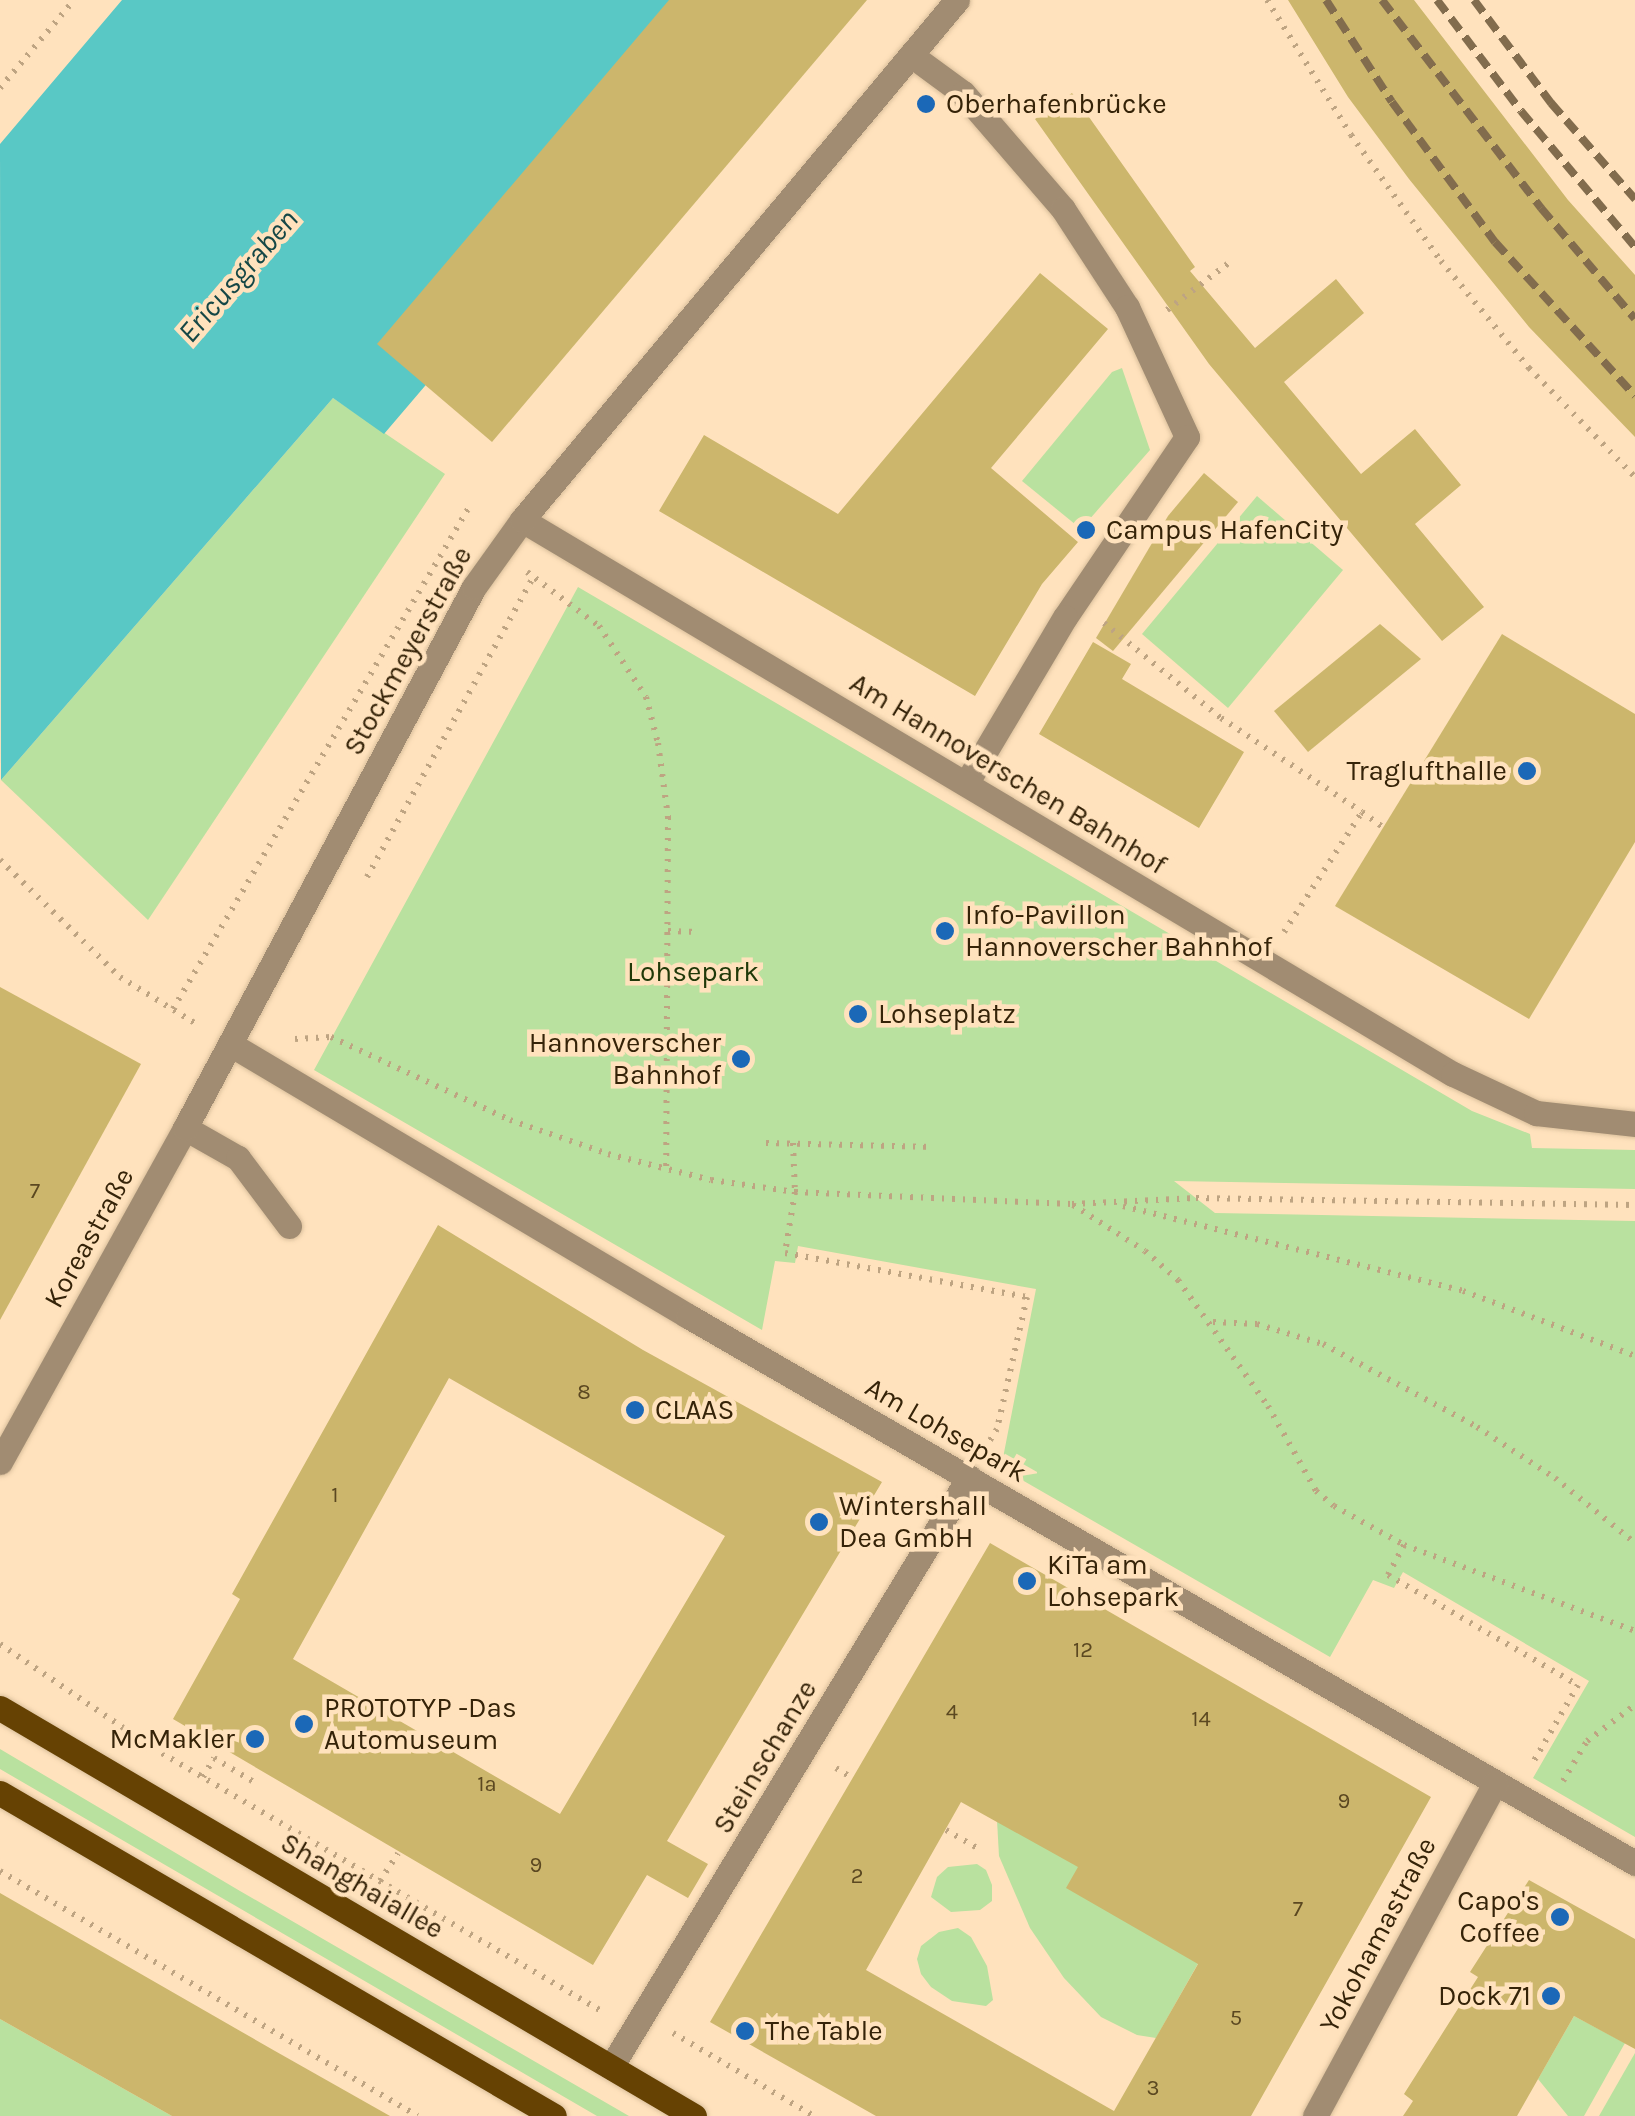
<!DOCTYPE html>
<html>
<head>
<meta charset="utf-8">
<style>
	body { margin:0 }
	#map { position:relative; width:1635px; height:2116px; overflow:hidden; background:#ffe2bd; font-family:Karla,sans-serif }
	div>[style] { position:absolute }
	.green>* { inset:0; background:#b9e19f }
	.water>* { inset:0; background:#59c8c5 }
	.building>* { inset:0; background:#ccb66c }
	.path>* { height:6px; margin-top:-3px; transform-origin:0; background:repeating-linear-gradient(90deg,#bea482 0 2.5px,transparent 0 10.5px) }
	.roads { filter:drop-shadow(0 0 2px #dbc09c) drop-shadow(0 0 2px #dbc09c) }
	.minor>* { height:25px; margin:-12.5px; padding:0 12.5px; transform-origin:12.5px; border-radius:12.5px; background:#a18c72 }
	.major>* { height:25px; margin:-12.5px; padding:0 12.5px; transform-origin:12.5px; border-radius:12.5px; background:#664203 }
	.rail>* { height:8px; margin-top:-4px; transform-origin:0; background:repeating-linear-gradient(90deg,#826c4d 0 15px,transparent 0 23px) }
	.dots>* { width:28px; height:28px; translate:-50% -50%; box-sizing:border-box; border:5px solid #ffe2bd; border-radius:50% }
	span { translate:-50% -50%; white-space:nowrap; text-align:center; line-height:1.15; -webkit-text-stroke:9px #ffe2bd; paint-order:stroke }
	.number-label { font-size:22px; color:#5b4821 }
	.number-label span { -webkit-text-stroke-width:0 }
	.poi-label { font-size:28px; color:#352308 }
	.left { translate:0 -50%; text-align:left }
	.right { translate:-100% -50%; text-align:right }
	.street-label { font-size:28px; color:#352308 }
	.park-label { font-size:28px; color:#203909 }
	.water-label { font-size:30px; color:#154746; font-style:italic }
</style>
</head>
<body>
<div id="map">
	<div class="green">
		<div style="clip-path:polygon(1122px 368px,1150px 450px,1081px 529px,1022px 481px,1112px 372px)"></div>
		<div style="clip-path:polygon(333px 398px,445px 474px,148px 920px,1px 780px)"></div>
		<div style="clip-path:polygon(1257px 496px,1343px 570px,1228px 708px,1142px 634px)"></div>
		<div style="clip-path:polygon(578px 587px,1472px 1111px,1530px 1134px,1532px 1148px,1635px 1150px,1635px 1189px,1174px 1181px,1215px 1213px,1635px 1221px,1635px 1837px,1533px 1778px,1589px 1681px,1403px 1572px,1394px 1588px,1373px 1580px,1330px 1657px,1001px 1468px,1036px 1289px,798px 1246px,795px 1263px,775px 1261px,762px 1330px,314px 1070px)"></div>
		<div style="clip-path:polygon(993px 1748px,1279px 1820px,1156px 2038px,1137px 2035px,1101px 2017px,1064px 1978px,1030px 1928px,999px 1856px)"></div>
		<div style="clip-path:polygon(0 1749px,240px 1891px,629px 2116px,597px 2116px,0 1769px)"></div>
		<div style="clip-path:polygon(977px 1864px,986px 1870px,992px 1885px,992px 1901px,980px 1910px,951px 1912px,931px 1897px,937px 1877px,948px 1867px)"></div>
		<div style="clip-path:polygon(958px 1928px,971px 1937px,987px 1966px,993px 2000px,986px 2006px,952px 2001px,931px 1987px,921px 1974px,917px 1959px,921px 1946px,939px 1932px)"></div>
		<div style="clip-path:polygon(1574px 2016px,1625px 2043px,1584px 2116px,1568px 2116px,1538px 2079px)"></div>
		<div style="clip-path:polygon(0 2019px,172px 2116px,0 2116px)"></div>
		<div style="clip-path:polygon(1635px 2053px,1635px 2116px,1599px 2116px)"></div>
	</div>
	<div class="water">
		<div style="clip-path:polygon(122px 0,754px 0,384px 434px,333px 398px,1px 780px,0 144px)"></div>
	</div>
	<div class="building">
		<div style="clip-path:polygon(669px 0,867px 0,492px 442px,377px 344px)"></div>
		<div style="clip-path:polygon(1288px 0,1414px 0,1568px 200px,1635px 275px,1635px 437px,1529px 327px,1409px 179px,1348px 97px)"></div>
		<div style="clip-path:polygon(1072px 93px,1195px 267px,1190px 271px,1255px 348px,1336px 279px,1364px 313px,1284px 382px,1361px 474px,1415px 429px,1461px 485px,1415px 524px,1484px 607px,1442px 641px,1209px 364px,1035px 119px)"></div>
		<div style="clip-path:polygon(1040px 273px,1108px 329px,991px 468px,1078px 542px,1042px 584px,975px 696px,659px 511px,704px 435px,838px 514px)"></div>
		<div style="clip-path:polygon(1204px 473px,1238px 502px,1113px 651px,1096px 638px,1168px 516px)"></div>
		<div style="clip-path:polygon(1380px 624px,1421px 659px,1308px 752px,1274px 711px)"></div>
		<div style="clip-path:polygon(1502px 634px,1635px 714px,1635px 842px,1529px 1019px,1335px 906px)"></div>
		<div style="clip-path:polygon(1093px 642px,1131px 664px,1122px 679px,1244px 752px,1199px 828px,1039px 734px)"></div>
		<div style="clip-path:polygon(0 987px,141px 1064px,0 1320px)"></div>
		<div style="clip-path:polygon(evenodd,438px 1225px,643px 1350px,882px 1482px,667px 1841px,708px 1864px,688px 1898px,647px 1875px,593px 1965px,173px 1719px,240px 1599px,232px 1594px,438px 1225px,449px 1378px,725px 1536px,560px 1814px,293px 1659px,449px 1378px)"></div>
		<div style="clip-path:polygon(evenodd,990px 1543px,1431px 1797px,1251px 2116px,876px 2116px,710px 2022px,990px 1543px,961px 1802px,1078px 1867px,1066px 1888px,1198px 1964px,1114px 2111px,866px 1970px,961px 1802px)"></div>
		<div style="clip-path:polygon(1529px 1880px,1635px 1939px,1635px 2049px,1574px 2016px,1517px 2116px,1403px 2116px,1413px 2101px,1404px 2094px,1478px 1977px,1470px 1972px)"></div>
		<div style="clip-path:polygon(0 1893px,275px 2051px,390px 2116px,172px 2116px,0 2019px)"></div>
	</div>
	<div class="path">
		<div style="left:1267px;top:0;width:159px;rotate:58.1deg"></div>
		<div style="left:1351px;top:135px;width:155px;rotate:54.5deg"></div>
		<div style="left:1441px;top:261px;width:139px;rotate:50.6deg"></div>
		<div style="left:1529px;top:368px;width:152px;rotate:45.8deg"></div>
		<div style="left:0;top:88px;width:115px;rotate:-49.9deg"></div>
		<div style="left:1167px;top:310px;width:79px;rotate:-37.3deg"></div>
		<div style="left:527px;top:572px;width:90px;rotate:36.9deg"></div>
		<div style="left:599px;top:626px;width:85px;rotate:56.5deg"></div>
		<div style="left:646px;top:697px;width:48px;rotate:75.4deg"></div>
		<div style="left:658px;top:743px;width:75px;rotate:82.3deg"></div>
		<div style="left:668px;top:817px;width:353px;rotate:90.3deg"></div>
		<div style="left:1104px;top:623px;width:151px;rotate:39.1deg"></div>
		<div style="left:1221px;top:718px;width:169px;rotate:33.7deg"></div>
		<div style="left:0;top:860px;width:168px;rotate:44.3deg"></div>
		<div style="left:120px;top:977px;width:92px;rotate:31.6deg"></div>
		<div style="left:367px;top:877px;width:344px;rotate:-61deg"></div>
		<div style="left:668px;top:931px;width:30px;rotate:2deg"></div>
		<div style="left:1284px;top:932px;width:143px;rotate:-57deg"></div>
		<div style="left:1362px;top:812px;width:27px;rotate:36deg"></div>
		<div style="left:173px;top:1009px;width:581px;rotate:-59.46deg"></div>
		<div style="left:295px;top:1039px;width:36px;rotate:-3deg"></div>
		<div style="left:331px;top:1037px;width:197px;rotate:24.9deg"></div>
		<div style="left:510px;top:1120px;width:104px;rotate:19.1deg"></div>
		<div style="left:608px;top:1154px;width:106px;rotate:14.2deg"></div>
		<div style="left:711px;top:1180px;width:85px;rotate:8.1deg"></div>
		<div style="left:795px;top:1192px;width:277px;rotate:2.5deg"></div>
		<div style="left:1072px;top:1204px;width:124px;rotate:-2.8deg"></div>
		<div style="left:1196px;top:1198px;width:439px;rotate:0.9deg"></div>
		<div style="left:667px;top:1076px;width:29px;rotate:-2deg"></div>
		<div style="left:766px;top:1143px;width:168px;rotate:1.4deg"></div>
		<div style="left:793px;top:1143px;width:49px;rotate:87.7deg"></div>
		<div style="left:795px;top:1192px;width:62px;rotate:99.3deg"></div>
		<div style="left:785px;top:1253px;width:246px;rotate:10.3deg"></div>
		<div style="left:1027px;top:1297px;width:135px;rotate:102.8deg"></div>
		<div style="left:997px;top:1429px;width:19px;rotate:122deg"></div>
		<div style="left:1073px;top:1205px;width:85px;rotate:32.6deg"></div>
		<div style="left:1145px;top:1251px;width:44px;rotate:41.3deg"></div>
		<div style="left:1178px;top:1280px;width:155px;rotate:54.5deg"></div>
		<div style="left:1268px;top:1406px;width:98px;rotate:60.5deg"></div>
		<div style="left:1316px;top:1491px;width:23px;rotate:40deg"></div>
		<div style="left:1334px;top:1506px;width:80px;rotate:29.1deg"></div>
		<div style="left:1404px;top:1545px;width:246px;rotate:20.4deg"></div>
		<div style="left:1123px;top:1206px;width:350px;rotate:14deg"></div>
		<div style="left:1463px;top:1291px;width:184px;rotate:20.7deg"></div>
		<div style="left:1213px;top:1322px;width:44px;rotate:2.6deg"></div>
		<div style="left:1257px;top:1324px;width:69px;rotate:16.9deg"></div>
		<div style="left:1323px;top:1344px;width:175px;rotate:28.3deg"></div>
		<div style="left:1477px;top:1427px;width:93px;rotate:33.2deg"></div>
		<div style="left:1555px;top:1478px;width:103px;rotate:39.1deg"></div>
		<div style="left:1404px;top:1545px;width:34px;rotate:118deg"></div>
		<div style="left:1388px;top:1575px;width:220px;rotate:30.1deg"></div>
		<div style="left:1578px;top:1685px;width:91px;rotate:120.2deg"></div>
		<div style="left:0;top:1644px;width:185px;rotate:34.2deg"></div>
		<div style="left:153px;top:1748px;width:522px;rotate:30.4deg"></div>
		<div style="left:836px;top:1768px;width:19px;rotate:32deg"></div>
		<div style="left:203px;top:1777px;width:22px;rotate:-60deg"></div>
		<div style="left:214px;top:1758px;width:47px;rotate:31deg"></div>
		<div style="left:1563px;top:1781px;width:47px;rotate:-59deg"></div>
		<div style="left:1587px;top:1741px;width:60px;rotate:-36.9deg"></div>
		<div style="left:946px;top:1830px;width:38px;rotate:30deg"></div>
		<div style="left:0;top:1871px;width:484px;rotate:30.4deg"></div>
		<div style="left:380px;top:1881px;width:33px;rotate:-57deg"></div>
		<div style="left:673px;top:2033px;width:164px;rotate:30.5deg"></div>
	</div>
	<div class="roads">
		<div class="minor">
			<div style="left:911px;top:55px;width:64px;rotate:36.2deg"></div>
			<div style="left:963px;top:93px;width:153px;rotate:49.2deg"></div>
			<div style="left:1063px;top:209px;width:117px;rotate:56.9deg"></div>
			<div style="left:1127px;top:307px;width:143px;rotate:65.2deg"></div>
			<div style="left:1187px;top:437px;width:217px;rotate:124.1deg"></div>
			<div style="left:1065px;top:617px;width:194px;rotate:120.7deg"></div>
			<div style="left:522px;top:520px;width:1083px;rotate:30.76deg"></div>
			<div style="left:1453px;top:1074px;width:92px;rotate:25.2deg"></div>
			<div style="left:1536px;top:1113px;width:100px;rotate:6.3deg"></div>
			<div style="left:230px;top:1044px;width:533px;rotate:30.71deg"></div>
			<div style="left:688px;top:1316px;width:1094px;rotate:30.01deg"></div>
			<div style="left:185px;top:1128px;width:61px;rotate:29.5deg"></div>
			<div style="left:238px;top:1158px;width:85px;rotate:53.1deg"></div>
			<div style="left:0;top:1462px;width:382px;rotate:-61deg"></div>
			<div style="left:185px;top:1128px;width:613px;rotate:-61.89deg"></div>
			<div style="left:474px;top:587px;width:82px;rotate:-54.4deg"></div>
			<div style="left:522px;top:520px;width:678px;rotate:-50.09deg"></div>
			<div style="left:611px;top:2067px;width:690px;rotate:-58.75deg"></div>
			<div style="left:1315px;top:2116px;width:379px;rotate:-61.6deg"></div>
		</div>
		<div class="major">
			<div style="left:0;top:1708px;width:805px;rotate:30.45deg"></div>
			<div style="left:0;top:1793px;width:641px;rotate:30.24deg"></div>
		</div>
	</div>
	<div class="rail">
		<div style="left:1326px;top:0;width:121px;rotate:57.1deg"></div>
		<div style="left:1392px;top:102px;width:174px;rotate:53.7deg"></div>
		<div style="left:1495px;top:242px;width:208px;rotate:47.7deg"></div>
		<div style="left:1382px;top:0;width:262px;rotate:52.6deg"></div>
		<div style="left:1541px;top:208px;width:145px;rotate:49.7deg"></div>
		<div style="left:1437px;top:0;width:139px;rotate:52.9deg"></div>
		<div style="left:1521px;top:111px;width:177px;rotate:50deg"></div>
		<div style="left:1474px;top:0;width:129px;rotate:53.2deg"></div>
		<div style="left:1551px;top:103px;width:128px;rotate:48.8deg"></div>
	</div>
	<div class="dots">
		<div style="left:926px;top:104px;background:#1b68b7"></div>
		<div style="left:1086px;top:530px;background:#1b68b7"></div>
		<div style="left:1527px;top:771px;background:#1b68b7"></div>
		<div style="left:945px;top:931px;background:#1b68b7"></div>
		<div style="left:858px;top:1014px;background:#1b68b7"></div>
		<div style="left:741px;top:1059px;background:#1b68b7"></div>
		<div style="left:635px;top:1410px;background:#1b68b7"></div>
		<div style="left:819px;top:1522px;background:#1b68b7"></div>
		<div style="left:1027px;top:1581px;background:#1b68b7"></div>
		<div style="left:304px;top:1724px;background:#1b68b7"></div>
		<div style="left:255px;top:1739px;background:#1b68b7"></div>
		<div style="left:1560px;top:1917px;background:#1b68b7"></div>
		<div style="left:1551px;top:1996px;background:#1b68b7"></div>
		<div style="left:745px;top:2031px;background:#1b68b7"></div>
	</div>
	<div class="number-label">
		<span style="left:35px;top:1192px">7</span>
		<span style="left:584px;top:1393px">8</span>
		<span style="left:335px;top:1496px">1</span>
		<span style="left:1083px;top:1651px">12</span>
		<span style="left:952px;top:1713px">4</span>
		<span style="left:1201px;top:1720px">14</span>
		<span style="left:487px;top:1785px">1a</span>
		<span style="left:1344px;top:1802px">9</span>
		<span style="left:536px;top:1866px">9</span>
		<span style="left:857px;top:1877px">2</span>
		<span style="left:1298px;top:1910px">7</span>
		<span style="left:1236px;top:2019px">5</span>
		<span style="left:1153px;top:2089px">3</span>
	</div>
	<div class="poi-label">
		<span class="left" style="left:946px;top:104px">Oberhafenbrücke</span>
		<span class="left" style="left:1106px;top:530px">Campus HafenCity</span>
		<span class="right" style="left:1507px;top:771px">Traglufthalle</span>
		<span class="left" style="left:965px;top:931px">Info-Pavillon<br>Hannoverscher Bahnhof</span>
		<span class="left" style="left:878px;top:1014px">Lohseplatz</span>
		<span class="right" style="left:721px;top:1059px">Hannoverscher<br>Bahnhof</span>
		<span class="left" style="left:655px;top:1410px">CLAAS</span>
		<span class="left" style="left:839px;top:1522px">Wintershall<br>Dea GmbH</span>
		<span class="left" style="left:1047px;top:1581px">KiTa am<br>Lohsepark</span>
		<span class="left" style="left:324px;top:1724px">PROTOTYP -Das<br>Automuseum</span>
		<span class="right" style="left:235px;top:1739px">McMakler</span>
		<span class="right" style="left:1540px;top:1917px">Capo's<br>Coffee</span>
		<span class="right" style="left:1531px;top:1996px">Dock 71</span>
		<span class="left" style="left:765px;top:2031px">The Table</span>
	</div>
	<div class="street-label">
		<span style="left:408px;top:651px;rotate:-61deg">Stockmeyerstraße</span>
		<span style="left:1008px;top:774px;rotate:31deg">Am Hannoverschen Bahnhof</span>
		<span style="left:89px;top:1238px;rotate:-61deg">Koreastraße</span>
		<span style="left:946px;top:1430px;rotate:30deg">Am Lohsepark</span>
		<span style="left:765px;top:1757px;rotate:-59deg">Steinschanze</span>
		<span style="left:362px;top:1886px;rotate:30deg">Shanghaiallee</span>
		<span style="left:1378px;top:1935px;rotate:-62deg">Yokohamastraße</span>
	</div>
	<div class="park-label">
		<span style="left:693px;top:972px">Lohsepark</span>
	</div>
	<div class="water-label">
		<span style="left:238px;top:276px;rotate:-49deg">Ericusgraben</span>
	</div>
</div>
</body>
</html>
